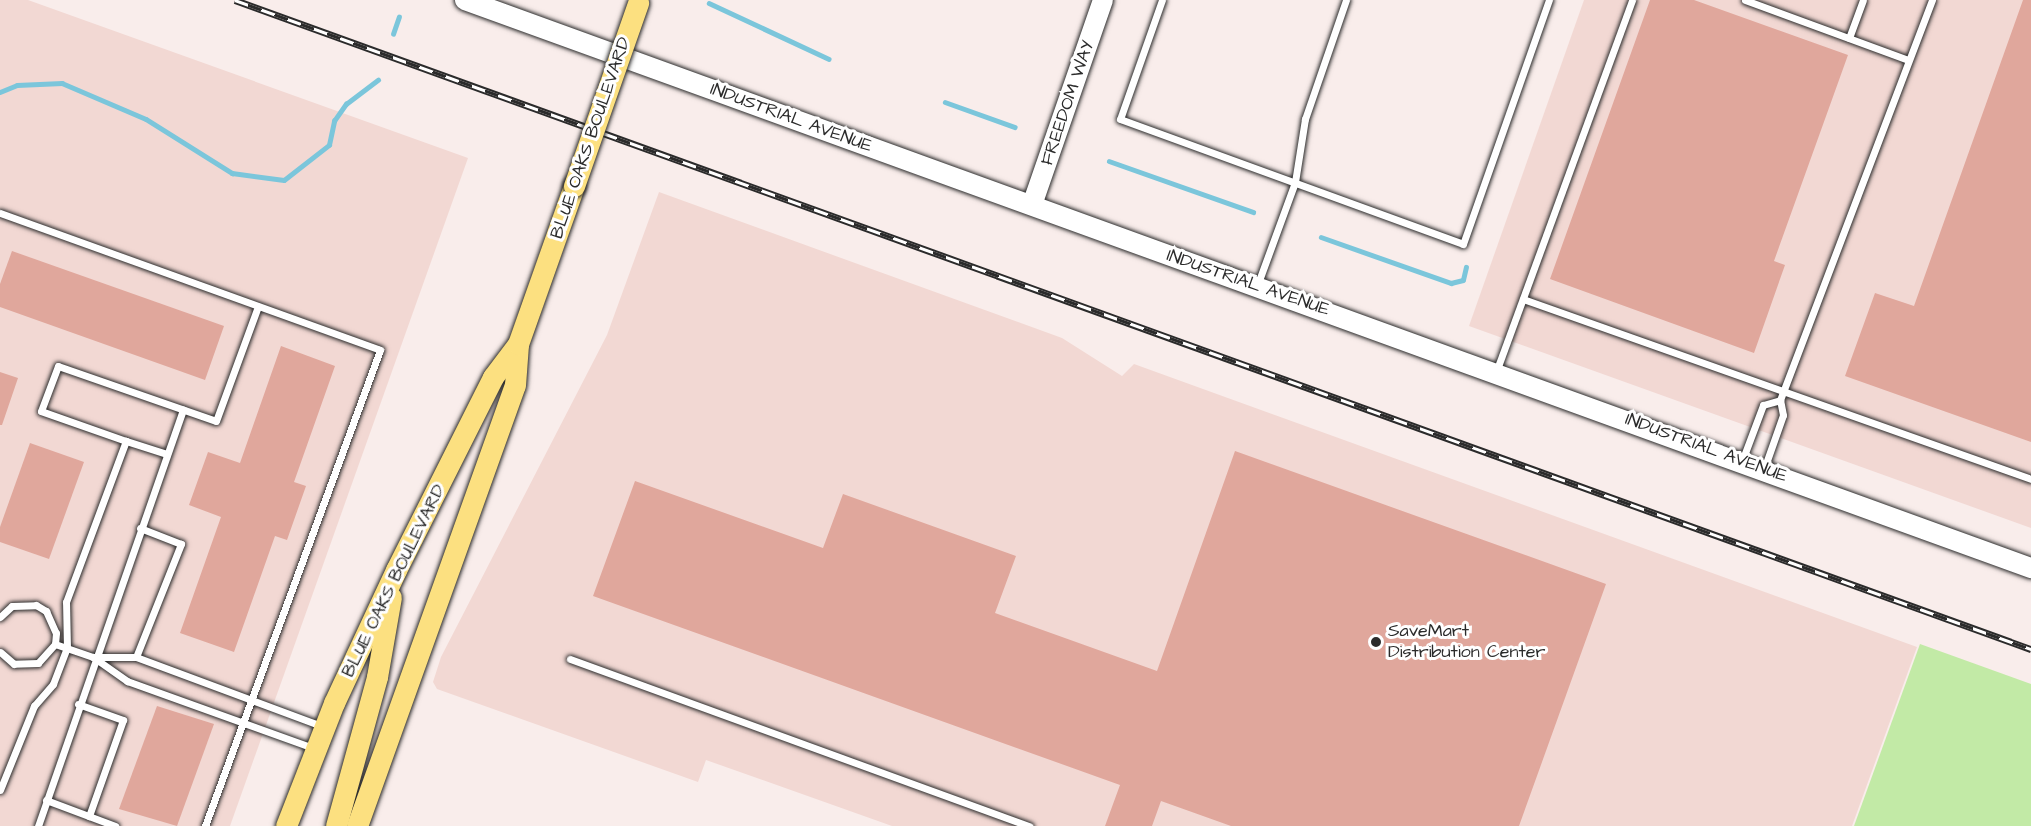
<!DOCTYPE html>
<html>
<head>
<meta charset="utf-8">
<style>
	body { margin:0 }
	#map { position:relative; width:2031px; height:826px; overflow:hidden; background:#f9edeb; font-family:"Architects Daughter",sans-serif }
	div>[style] { position:absolute }
	.built>* { inset:0; background:#f2d8d3 }
	.green>* { inset:0; background:#c2eaa6 }
	.stream>* { height:4.5px; margin:-2.25px; padding:0 2.25px; transform-origin:2.25px; border-radius:2.25px; background:#7bc6db }
	.building>* { inset:0; background:#e0a79c }
	.roads { filter:drop-shadow(0 0 2px #2b2b2b) drop-shadow(0 0 2px #2b2b2b) }
	.lane>* { height:7px; margin:-3.5px; padding:0 3.5px; transform-origin:3.5px; border-radius:3.5px; background:#fff }
	.secondary>* { height:20px; margin:-10px; padding:0 10px; transform-origin:10px; border-radius:10px; background:#fff }
	.primary>* { height:21px; margin:-10.5px; padding:0 10.5px; transform-origin:10.5px; border-radius:10.5px; background:#fce080 }
	.rail>* { height:7px; margin-top:-3.5px; transform-origin:0; background:repeating-linear-gradient(90deg,#fff 0 14px,#2b2b2b 0 28px); box-sizing:border-box; border-block:2px solid #2b2b2b }
	.bridges { filter:drop-shadow(0 0 2px #2b2b2b) drop-shadow(0 0 2px #2b2b2b) }
	.primary-bridge>* { height:21px; margin:-10.5px; padding:0 10.5px; transform-origin:10.5px; border-radius:10.5px; background:#fce080 }
	.dots>* { width:16px; height:16px; translate:-50% -50%; box-sizing:border-box; border:3px solid #fff; border-radius:50% }
	span { translate:-50% -50%; white-space:nowrap; text-align:center; line-height:1.15; -webkit-text-stroke:6px #fff; paint-order:stroke }
	.street-label { font-size:18px; color:#2b2b2b }
	.poi-label { font-size:18px; color:#2b2b2b }
	.left { translate:0 -50%; text-align:left }
</style>
</head>
<body>
<div id="map">
	<div class="built">
		<div style="clip-path:polygon(0 0,28px 0,468px 158px,230px 826px,0 826px)"></div>
		<div style="clip-path:polygon(1584px 0,2031px 0,2031px 528px,1469px 326px)"></div>
		<div style="clip-path:polygon(659px 192px,1062px 338px,1122px 376px,1134px 364px,1917px 647px,1852px 826px,892px 826px,706px 760px,698px 782px,437px 689px,433px 682px,441px 657px,607px 335px)"></div>
	</div>
	<div class="green">
		<div style="clip-path:polygon(1920px 644px,2031px 684px,2031px 826px,1854px 826px)"></div>
	</div>
	<div class="stream">
		<div style="left:709px;top:3px;width:132px;rotate:25deg"></div>
		<div style="left:393px;top:34px;width:18px;rotate:-71deg"></div>
		<div style="left:0;top:92px;width:18px;rotate:-22deg"></div>
		<div style="left:17px;top:85px;width:45px;rotate:-2.5deg"></div>
		<div style="left:62px;top:83px;width:91px;rotate:23.2deg"></div>
		<div style="left:146px;top:119px;width:102px;rotate:32.1deg"></div>
		<div style="left:232px;top:173px;width:52px;rotate:7.7deg"></div>
		<div style="left:284px;top:180px;width:57px;rotate:-37.9deg"></div>
		<div style="left:329px;top:145px;width:25px;rotate:-78deg"></div>
		<div style="left:334px;top:121px;width:21px;rotate:-55deg"></div>
		<div style="left:346px;top:104px;width:40px;rotate:-37deg"></div>
		<div style="left:945px;top:102px;width:74px;rotate:19.7deg"></div>
		<div style="left:1109px;top:161px;width:153px;rotate:19.5deg"></div>
		<div style="left:1321px;top:237px;width:138px;rotate:19.5deg"></div>
		<div style="left:1451px;top:283px;width:12px;rotate:-14deg"></div>
		<div style="left:1463px;top:280px;width:13px;rotate:-77deg"></div>
	</div>
	<div class="building">
		<div style="clip-path:polygon(1650px 0,1694px 0,1848px 55px,1774px 261px,1785px 265px,1754px 353px,1550px 279px)"></div>
		<div style="clip-path:polygon(2023px 0,2031px 0,2031px 442px,1845px 376px,1875px 293px,1914px 306px)"></div>
		<div style="clip-path:polygon(12px 251px,224px 326px,205px 380px,0 307px,0 284px)"></div>
		<div style="clip-path:polygon(281px 346px,335px 366px,294px 482px,306px 486px,287px 540px,275px 536px,234px 652px,180px 633px,221px 517px,189px 505px,208px 452px,240px 463px)"></div>
		<div style="clip-path:polygon(0 372px,18px 378px,2px 425px,0 425px)"></div>
		<div style="clip-path:polygon(30px 443px,84px 462px,49px 559px,0 542px,0 527px)"></div>
		<div style="clip-path:polygon(1235px 451px,1606px 584px,1519px 826px,1231px 826px,1161px 801px,1152px 826px,1105px 826px,1120px 785px,593px 596px,635px 481px,823px 548px,843px 494px,1016px 556px,995px 613px,1157px 671px)"></div>
		<div style="clip-path:polygon(157px 706px,214px 724px,177px 826px,119px 809px)"></div>
	</div>
	<div class="roads">
		<div class="lane">
			<div style="left:1162px;top:0;width:126px;rotate:109.4deg"></div>
			<div style="left:1120px;top:119px;width:365px;rotate:20deg"></div>
			<div style="left:1463px;top:244px;width:259px;rotate:-70.6deg"></div>
			<div style="left:1745px;top:0;width:174px;rotate:20.2deg"></div>
			<div style="left:1849px;top:38px;width:40px;rotate:-69.8deg"></div>
			<div style="left:0;top:213px;width:404px;rotate:19.8deg"></div>
			<div style="left:380px;top:350px;width:507px;rotate:110.19deg"></div>
			<div style="left:1257px;top:286px;width:111px;rotate:-69.9deg"></div>
			<div style="left:1295px;top:182px;width:64px;rotate:-81deg"></div>
			<div style="left:1305px;top:119px;width:126px;rotate:-71deg"></div>
			<div style="left:1523px;top:299px;width:539px;rotate:19.51deg"></div>
			<div style="left:1496px;top:372px;width:396px;rotate:-69.9deg"></div>
			<div style="left:126px;top:441px;width:43px;rotate:17.6deg"></div>
			<div style="left:1742px;top:461px;width:60px;rotate:-69.4deg"></div>
			<div style="left:1763px;top:405px;width:18px;rotate:-16deg"></div>
			<div style="left:1764px;top:469px;width:57px;rotate:-70.6deg"></div>
			<div style="left:1783px;top:415px;width:15px;rotate:-101deg"></div>
			<div style="left:1780px;top:400px;width:428px;rotate:-69.2deg"></div>
			<div style="left:0;top:617px;width:16px;rotate:-43deg"></div>
			<div style="left:12px;top:606px;width:24px;rotate:-2deg"></div>
			<div style="left:36px;top:605px;width:12px;rotate:31deg"></div>
			<div style="left:46px;top:611px;width:24px;rotate:66deg"></div>
			<div style="left:56px;top:633px;width:11px;rotate:95deg"></div>
			<div style="left:55px;top:644px;width:25px;rotate:132deg"></div>
			<div style="left:38px;top:663px;width:24px;rotate:178deg"></div>
			<div style="left:14px;top:664px;width:18px;rotate:-139deg"></div>
			<div style="left:55px;top:644px;width:40px;rotate:18.9deg"></div>
			<div style="left:93px;top:657px;width:42px;rotate:35.2deg"></div>
			<div style="left:127px;top:681px;width:198px;rotate:19.8deg"></div>
			<div style="left:93px;top:657px;width:43px"></div>
			<div style="left:136px;top:657px;width:198px;rotate:20.4deg"></div>
			<div style="left:136px;top:657px;width:122px;rotate:-68.3deg"></div>
			<div style="left:181px;top:544px;width:44px;rotate:-158.7deg"></div>
			<div style="left:570px;top:659px;width:489px;rotate:20deg"></div>
			<div style="left:78px;top:704px;width:48px;rotate:19.6deg"></div>
			<div style="left:123px;top:720px;width:102px;rotate:109.5deg"></div>
			<div style="left:0;top:790px;width:91px;rotate:-68deg"></div>
			<div style="left:34px;top:706px;width:29px;rotate:-49deg"></div>
			<div style="left:53px;top:684px;width:39px;rotate:-69deg"></div>
			<div style="left:67px;top:648px;width:46px;rotate:-91.2deg"></div>
			<div style="left:66px;top:602px;width:172px;rotate:-69.6deg"></div>
			<div style="left:126px;top:441px;width:90px;rotate:-160.6deg"></div>
			<div style="left:41px;top:411px;width:48px;rotate:-69.3deg"></div>
			<div style="left:58px;top:366px;width:167px;rotate:19.2deg"></div>
			<div style="left:216px;top:421px;width:122px;rotate:-69.9deg"></div>
			<div style="left:46px;top:800px;width:74px;rotate:20.6deg"></div>
			<div style="left:38px;top:826px;width:441px;rotate:-70.8deg"></div>
		</div>
		<div class="secondary">
			<div style="left:465px;top:0;width:1666px;rotate:19.94deg"></div>
			<div style="left:1032px;top:205px;width:217px;rotate:-70.9deg"></div>
		</div>
		<div class="primary">
			<div style="left:286px;top:826px;width:132px;rotate:-68.7deg"></div>
			<div style="left:334px;top:703px;width:147px;rotate:-65deg"></div>
			<div style="left:396px;top:570px;width:216px;rotate:-63.3deg"></div>
			<div style="left:493px;top:377px;width:41px;rotate:-52.9deg"></div>
			<div style="left:336px;top:826px;width:155px;rotate:-74.6deg"></div>
			<div style="left:377px;top:677px;width:81px;rotate:-80.1deg"></div>
			<div style="left:357px;top:826px;width:468px;rotate:-70.3deg"></div>
			<div style="left:515px;top:385px;width:41px;rotate:-85.8deg"></div>
			<div style="left:518px;top:344px;width:168px;rotate:-70.5deg"></div>
		</div>
	</div>
	<div class="rail">
		<div style="left:235px;top:0;width:1910px;rotate:19.87deg"></div>
	</div>
	<div class="bridges">
		<div class="primary-bridge">
			<div style="left:574px;top:186px;width:194px;rotate:-70.7deg"></div>
		</div>
	</div>
	<div class="dots">
		<div style="left:1376px;top:642px;background:#2b2b2b"></div>
	</div>
	<div class="street-label">
		<span style="left:1068px;top:103px;rotate:-71deg">FREEDOM WAY</span>
		<span style="left:791px;top:118px;rotate:20deg">INDUSTRIAL AVENUE</span>
		<span style="left:591px;top:138px;rotate:-71deg">BLUE OAKS BOULEVARD</span>
		<span style="left:1248px;top:283px;rotate:19deg">INDUSTRIAL AVENUE</span>
		<span style="left:1706px;top:448px;rotate:20deg">INDUSTRIAL AVENUE</span>
		<span style="left:394px;top:581px;rotate:-64deg">BLUE OAKS BOULEVARD</span>
	</div>
	<div class="poi-label">
		<span class="left" style="left:1388px;top:642px">SaveMart<br>Distribution Center</span>
	</div>
</div>
</body>
</html>
